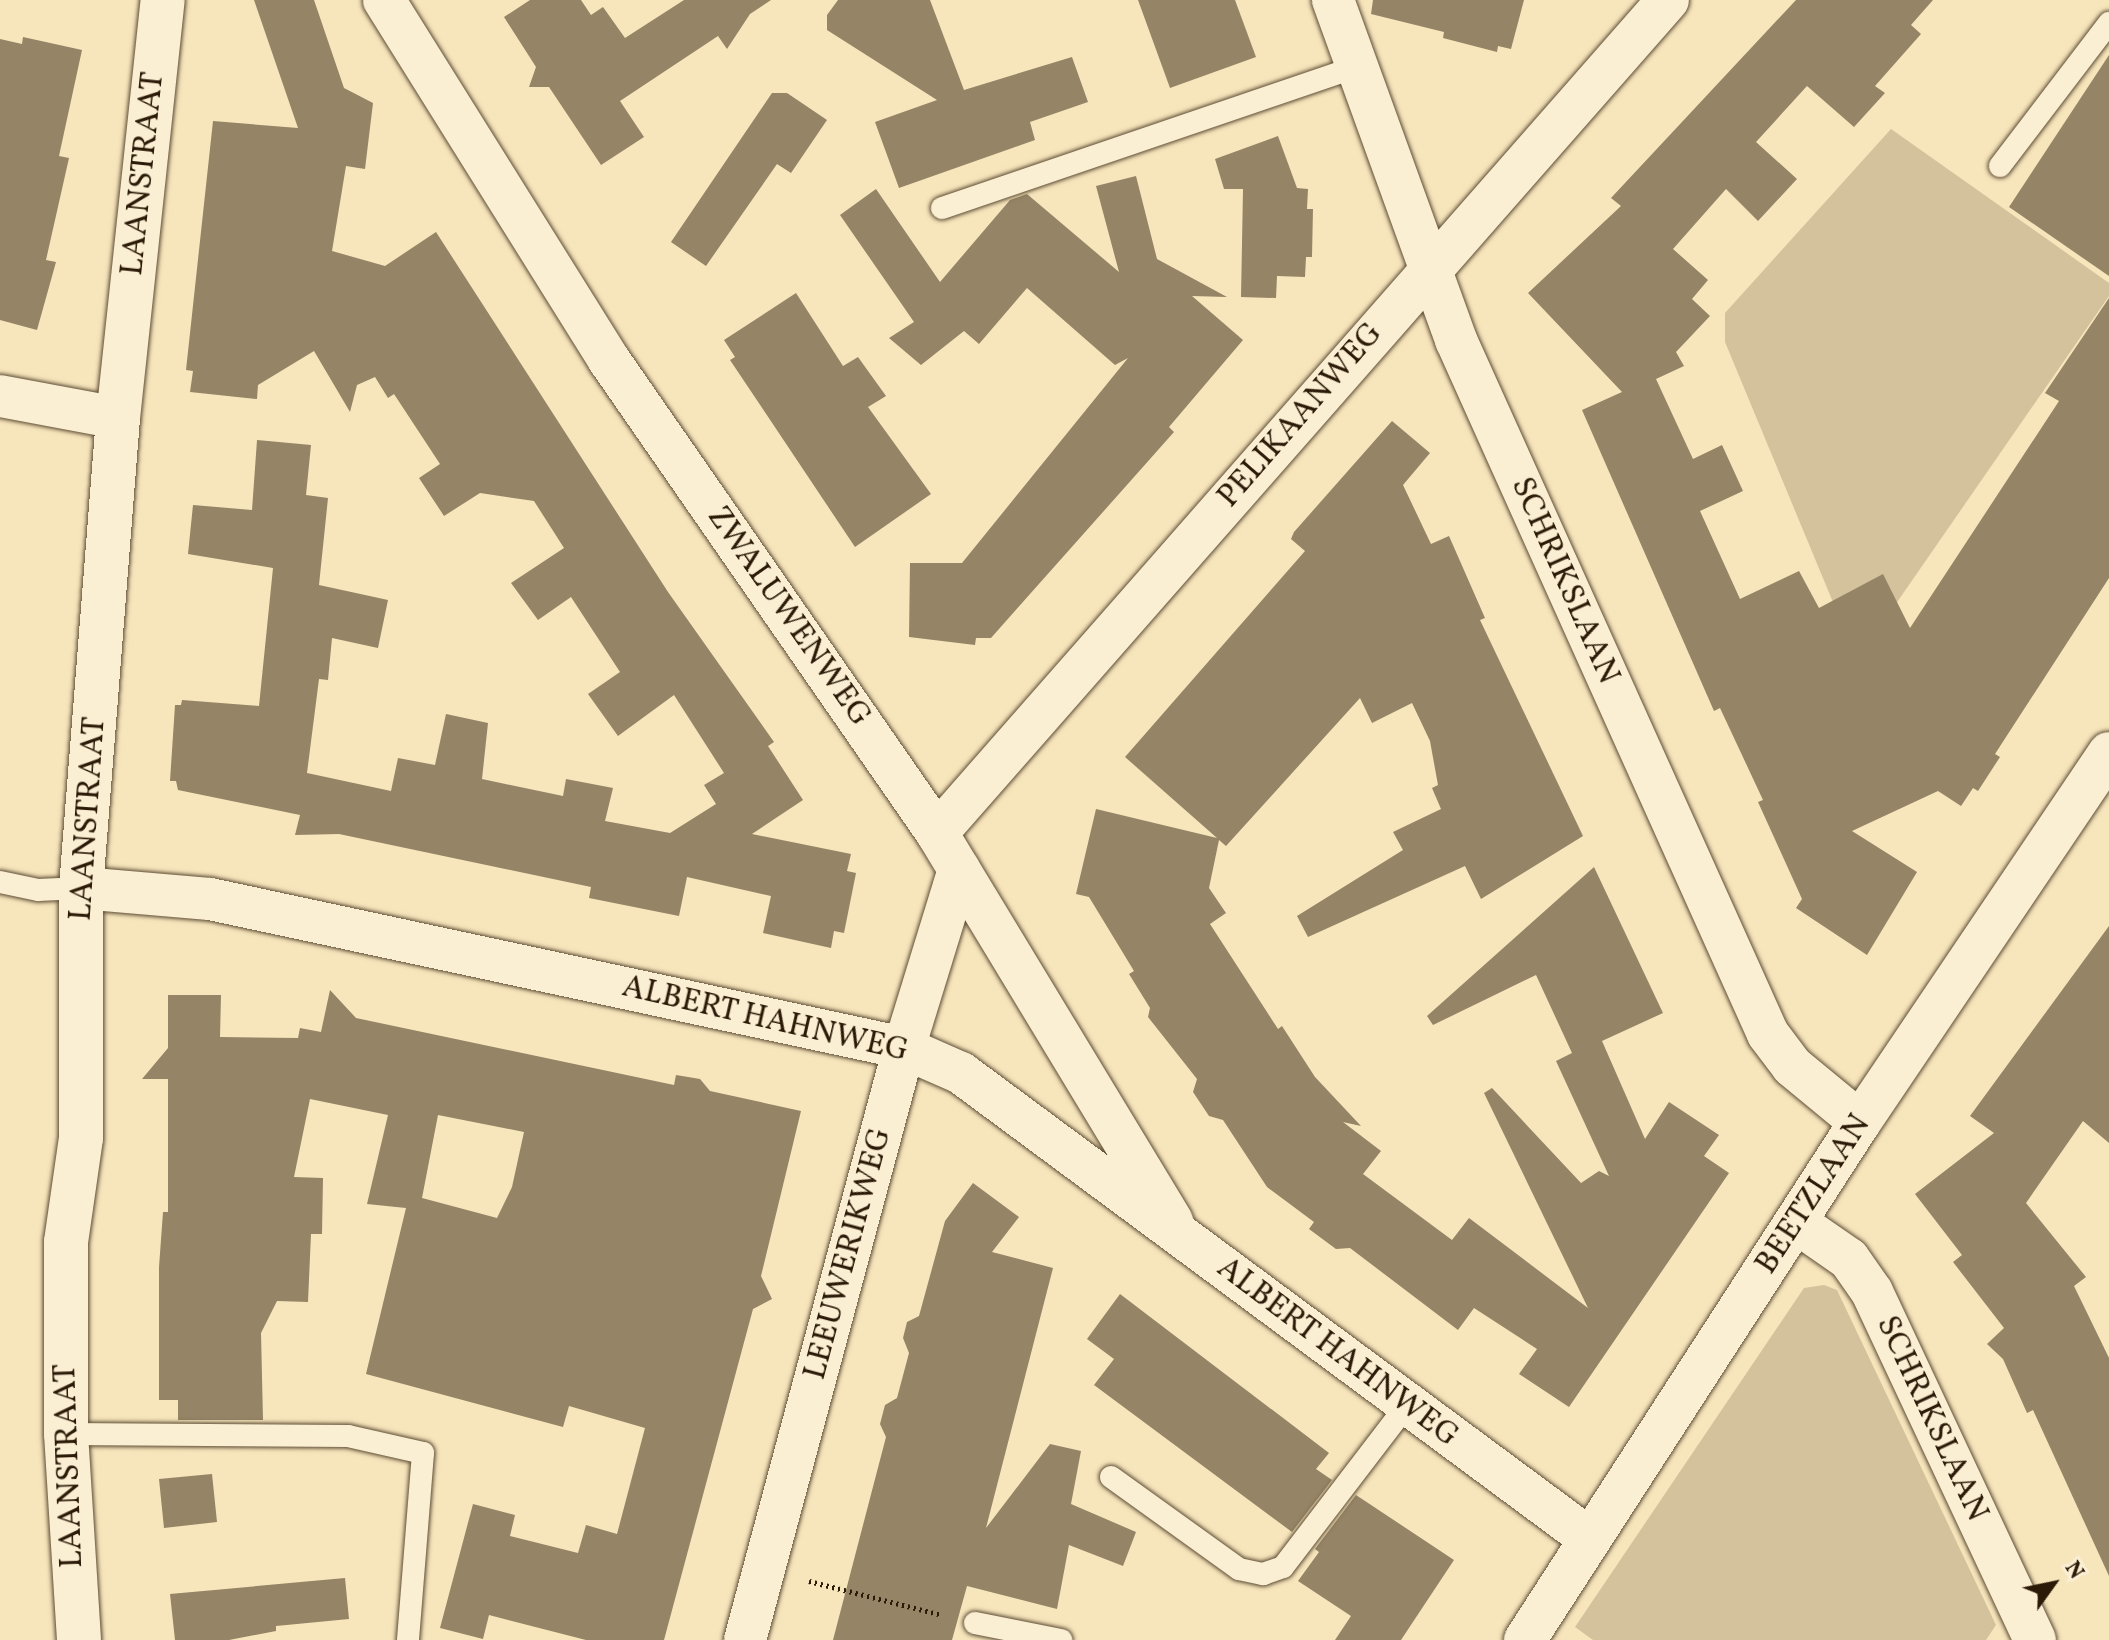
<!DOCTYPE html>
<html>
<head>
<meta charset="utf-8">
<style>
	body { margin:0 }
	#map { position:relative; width:2109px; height:1640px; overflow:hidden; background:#f7e5bc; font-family:Vollkorn,serif }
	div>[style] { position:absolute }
	.green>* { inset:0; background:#d4c29d }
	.building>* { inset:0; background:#958465 }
	.path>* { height:5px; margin-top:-2.5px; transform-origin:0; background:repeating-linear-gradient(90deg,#2a1a07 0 2px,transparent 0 6px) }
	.roads { filter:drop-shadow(0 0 2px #5d4d34) drop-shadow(0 0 2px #5d4d34) }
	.service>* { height:22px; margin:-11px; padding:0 11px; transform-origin:11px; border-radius:11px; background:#faeed3 }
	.minor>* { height:42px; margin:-21px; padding:0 21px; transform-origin:21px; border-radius:21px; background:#faeed3 }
	.tertiary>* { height:44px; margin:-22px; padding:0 22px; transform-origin:22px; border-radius:22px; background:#faeed3 }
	span { translate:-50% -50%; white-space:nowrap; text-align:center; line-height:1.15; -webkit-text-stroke:6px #faeed3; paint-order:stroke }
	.street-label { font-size:32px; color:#2a1a07 }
	.north { position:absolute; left:2013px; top:1544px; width:80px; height:80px; -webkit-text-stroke:6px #faeed3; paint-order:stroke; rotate:57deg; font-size:22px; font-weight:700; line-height:32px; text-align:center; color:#2a1a07 }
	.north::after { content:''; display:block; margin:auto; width:28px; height:36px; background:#2a1a07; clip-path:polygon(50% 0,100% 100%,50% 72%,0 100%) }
</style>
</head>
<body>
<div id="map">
	<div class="green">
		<div style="clip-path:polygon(1891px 129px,2109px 283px,2109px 296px,1857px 660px,1725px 342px,1725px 313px)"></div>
		<div style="clip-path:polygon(1824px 1285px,1837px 1290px,1996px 1625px,1986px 1640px,1593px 1640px,1575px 1627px,1804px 1288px)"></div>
	</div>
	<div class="building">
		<div style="clip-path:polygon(254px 0,314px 0,344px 88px,373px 103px,365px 169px,346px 166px,332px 251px,385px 266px,436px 232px,668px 592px,774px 742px,768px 746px,803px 800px,752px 834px,851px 854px,847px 871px,856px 873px,844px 933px,834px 931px,831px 948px,763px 933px,771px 896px,687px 877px,679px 916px,589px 898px,591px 887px,339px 834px,295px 835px,300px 815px,178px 790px,176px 781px,170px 781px,175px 705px,181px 705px,182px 700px,259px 706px,273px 568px,188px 554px,193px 505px,252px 510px,257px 440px,311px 445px,306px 495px,328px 498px,319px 585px,388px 600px,378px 648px,332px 638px,328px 680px,319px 679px,307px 773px,391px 791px,398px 758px,435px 765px,446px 714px,488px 723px,482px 779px,563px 796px,566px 779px,613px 788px,605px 821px,670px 833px,716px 804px,704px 785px,724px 773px,674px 695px,618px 736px,588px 694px,620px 672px,571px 597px,538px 620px,511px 583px,564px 548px,534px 501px,480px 493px,444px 516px,419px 478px,440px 464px,394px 394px,388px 398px,375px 377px,357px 385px,350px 412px,314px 351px,258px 385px,257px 399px,190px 392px,193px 371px,186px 370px,213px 121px,298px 128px)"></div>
		<div style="clip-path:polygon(530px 0,581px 0,591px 15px,603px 7px,625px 38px,684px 0,771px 0,750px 14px,727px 49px,718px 36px,620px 101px,644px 137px,601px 165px,549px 87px,529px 87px,536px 67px,504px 17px)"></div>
		<div style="clip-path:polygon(838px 0,930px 0,964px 90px,1072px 57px,1088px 102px,1030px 122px,1035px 140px,899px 188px,875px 122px,937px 100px,827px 30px,827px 15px)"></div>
		<div style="clip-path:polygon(1138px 0,1235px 0,1256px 57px,1170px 88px)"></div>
		<div style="clip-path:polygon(1373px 0,1524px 0,1511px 49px,1498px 46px,1497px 52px,1443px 38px,1444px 32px,1371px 14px)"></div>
		<div style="clip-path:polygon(1796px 0,1933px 0,1911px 25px,1921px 34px,1875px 86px,1885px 93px,1854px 127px,1807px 86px,1756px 142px,1797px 179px,1758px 221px,1726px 189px,1673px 249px,1708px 280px,1692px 299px,1710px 316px,1676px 352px,1684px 366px,1656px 379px,1693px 459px,1722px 445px,1743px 491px,1700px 511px,1740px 599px,1799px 571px,1819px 608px,1883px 574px,1910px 628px,2059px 401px,2045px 393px,2109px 298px,2109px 578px,1995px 754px,2000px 757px,1978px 791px,1973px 788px,1961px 806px,1938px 791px,1852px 831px,1917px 872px,1867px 955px,1796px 908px,1802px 899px,1758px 802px,1763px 800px,1720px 708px,1714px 711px,1582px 410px,1622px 392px,1528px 293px,1621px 206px,1611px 198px)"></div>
		<div style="clip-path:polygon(23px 37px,82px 50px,59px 156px,69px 158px,46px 260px,56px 262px,37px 330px,0 320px,0 39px,22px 44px)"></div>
		<div style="clip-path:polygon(2109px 55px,2109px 276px,2009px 207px)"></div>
		<div style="clip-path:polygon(772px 93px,787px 93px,827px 120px,791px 173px,777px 164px,706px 266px,671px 242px)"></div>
		<div style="clip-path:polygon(1278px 136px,1297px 188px,1308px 189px,1307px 209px,1313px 209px,1312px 257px,1306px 257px,1305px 277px,1277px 276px,1276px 298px,1241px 297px,1243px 189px,1224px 189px,1215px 159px)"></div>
		<div style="clip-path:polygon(1136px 176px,1157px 259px,1227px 297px,1192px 296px,1243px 340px,1169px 427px,1174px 432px,991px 638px,976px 638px,975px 645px,909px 637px,910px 563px,962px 563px,1128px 358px,1115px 365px,1027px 288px,979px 344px,964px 331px,921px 365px,889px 338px,914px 322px,840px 215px,876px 189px,940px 282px,1010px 200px,1027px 194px,1119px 272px,1096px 186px)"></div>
		<div style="clip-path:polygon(796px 293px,843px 366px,858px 357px,886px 396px,868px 407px,931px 494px,855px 547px,730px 360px,735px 357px,724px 340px)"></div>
		<div style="clip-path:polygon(1392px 421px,1430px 453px,1403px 485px,1431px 544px,1449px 536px,1485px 618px,1480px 620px,1583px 836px,1481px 899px,1465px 866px,1308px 937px,1297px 916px,1403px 850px,1393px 832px,1441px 809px,1432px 788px,1438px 785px,1430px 741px,1412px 703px,1372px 723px,1360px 698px,1226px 846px,1219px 840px,1209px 888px,1226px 913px,1210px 924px,1278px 1029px,1282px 1026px,1315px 1077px,1361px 1126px,1343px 1122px,1381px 1151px,1363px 1174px,1452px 1240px,1469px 1218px,1588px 1308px,1484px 1093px,1492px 1088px,1581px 1183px,1599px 1171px,1609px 1176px,1556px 1061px,1572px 1053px,1536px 975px,1433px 1025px,1427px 1016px,1594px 867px,1663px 1013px,1602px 1041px,1645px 1139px,1669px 1102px,1719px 1135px,1704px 1156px,1729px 1173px,1569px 1407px,1519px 1374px,1537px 1349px,1474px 1308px,1458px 1330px,1350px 1248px,1336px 1249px,1309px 1229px,1314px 1222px,1267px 1187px,1223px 1120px,1209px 1116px,1193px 1092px,1197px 1079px,1148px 1017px,1150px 1008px,1129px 974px,1134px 971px,1089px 897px,1076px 894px,1096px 809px,1217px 838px,1125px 757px,1305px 551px,1291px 539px,1294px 532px)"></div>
		<div style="clip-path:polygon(2109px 926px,2109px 1143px,2083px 1121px,2026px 1203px,2086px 1277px,2074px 1286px,2109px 1358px,2109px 1576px,2033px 1410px,2027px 1413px,2003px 1359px,1987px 1344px,2004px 1328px,1953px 1262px,1962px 1255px,1915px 1194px,1994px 1133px,1970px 1116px)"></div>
		<div style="clip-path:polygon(evenodd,330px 990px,356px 1018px,674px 1085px,676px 1075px,700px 1079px,710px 1091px,801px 1111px,761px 1276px,772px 1299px,753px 1309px,664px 1640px,586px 1640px,489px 1615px,483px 1639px,440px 1628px,473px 1504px,515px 1515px,510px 1536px,578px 1553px,586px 1525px,617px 1534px,645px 1428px,569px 1406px,563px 1427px,366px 1374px,406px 1208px,367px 1204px,388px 1115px,310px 1099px,294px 1177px,323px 1178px,322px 1234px,311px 1234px,308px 1302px,277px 1301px,261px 1333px,263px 1420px,178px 1420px,178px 1400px,159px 1400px,159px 1267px,163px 1212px,168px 1212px,168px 1079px,142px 1079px,168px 1048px,168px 995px,221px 995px,220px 1037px,298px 1038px,300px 1028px,321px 1032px,330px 990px,438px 1115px,524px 1132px,512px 1187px,497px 1218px,422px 1198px,438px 1115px)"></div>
		<div style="clip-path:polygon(973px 1183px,1019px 1217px,992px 1252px,1053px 1268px,986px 1528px,1050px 1444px,1081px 1451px,1071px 1504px,1136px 1532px,1123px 1566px,1069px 1545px,1057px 1609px,967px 1586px,952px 1640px,833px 1640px,886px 1437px,880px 1424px,885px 1405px,897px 1398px,909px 1353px,903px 1338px,907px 1322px,919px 1316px,945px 1221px)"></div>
		<div style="clip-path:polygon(1120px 1294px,1329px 1453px,1316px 1469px,1332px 1480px,1292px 1532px,1094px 1385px,1114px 1359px,1087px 1339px)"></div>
		<div style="clip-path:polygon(212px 1474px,217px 1522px,164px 1528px,159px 1479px)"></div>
		<div style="clip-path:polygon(1356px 1495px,1454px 1560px,1401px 1640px,1335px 1640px,1351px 1616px,1298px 1581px,1319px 1552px,1315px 1549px)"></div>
		<div style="clip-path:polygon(345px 1578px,349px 1619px,276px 1626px,276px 1631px,229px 1640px,175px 1640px,170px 1594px)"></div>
	</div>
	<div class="path">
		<div style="left:809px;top:1581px;width:137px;rotate:14.3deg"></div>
	</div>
	<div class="roads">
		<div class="service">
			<div style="left:2000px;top:166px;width:180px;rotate:-52.7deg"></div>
			<div style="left:942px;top:208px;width:440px;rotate:-18.8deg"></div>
			<div style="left:0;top:882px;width:39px;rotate:12deg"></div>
			<div style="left:38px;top:890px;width:43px;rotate:-2.7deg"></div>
			<div style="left:66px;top:1434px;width:282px;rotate:0.4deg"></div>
			<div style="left:348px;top:1436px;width:77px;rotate:12.8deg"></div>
			<div style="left:423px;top:1453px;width:188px;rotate:94.6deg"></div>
			<div style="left:1111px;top:1477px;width:158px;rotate:35.7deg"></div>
			<div style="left:1239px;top:1569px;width:25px;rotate:12deg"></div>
			<div style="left:1263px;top:1574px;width:21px;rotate:-19deg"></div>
			<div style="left:1283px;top:1567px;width:203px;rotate:-52.6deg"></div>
			<div style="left:975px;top:1623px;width:88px;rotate:11.2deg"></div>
		</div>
		<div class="minor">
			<div style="left:384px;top:0;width:425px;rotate:58deg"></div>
			<div style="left:609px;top:360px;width:576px;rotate:55.26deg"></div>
			<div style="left:937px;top:833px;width:454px;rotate:58.8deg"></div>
			<div style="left:1333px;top:0;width:362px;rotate:70.1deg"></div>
			<div style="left:1456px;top:340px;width:761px;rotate:65.79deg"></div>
			<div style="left:1768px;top:1034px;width:40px;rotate:53deg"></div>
			<div style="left:1792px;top:1066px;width:88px;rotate:39.5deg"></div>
			<div style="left:0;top:396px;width:120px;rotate:10.6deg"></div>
			<div style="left:937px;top:833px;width:1108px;rotate:-48.73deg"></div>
			<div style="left:81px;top:888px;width:129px;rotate:4.9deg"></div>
			<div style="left:210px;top:899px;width:710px;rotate:12.12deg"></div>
			<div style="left:904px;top:1048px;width:62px;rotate:23.7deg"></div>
			<div style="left:961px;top:1073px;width:783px;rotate:36.53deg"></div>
			<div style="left:1797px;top:1223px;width:63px;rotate:34.7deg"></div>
			<div style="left:1849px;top:1259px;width:40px;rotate:55.1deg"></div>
			<div style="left:1872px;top:1292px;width:384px;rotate:64.9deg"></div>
			<div style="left:745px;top:1640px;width:613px;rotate:-74.97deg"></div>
			<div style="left:904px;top:1048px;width:187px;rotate:-72.9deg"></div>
			<div style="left:1525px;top:1640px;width:617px;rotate:-57.11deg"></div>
			<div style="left:1860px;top:1122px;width:445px;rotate:-56deg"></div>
		</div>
		<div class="tertiary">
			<div style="left:79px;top:1640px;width:206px;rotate:-93.6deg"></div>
			<div style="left:66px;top:1434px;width:192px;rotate:-90deg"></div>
			<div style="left:66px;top:1242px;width:105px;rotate:-81.8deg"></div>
			<div style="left:81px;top:1138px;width:250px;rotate:-90deg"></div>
			<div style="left:81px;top:888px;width:471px;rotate:-85.5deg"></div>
			<div style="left:118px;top:418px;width:420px;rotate:-83.9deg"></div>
		</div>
	</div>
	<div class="street-label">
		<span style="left:144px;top:174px;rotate:-84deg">LAANSTRAAT</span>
		<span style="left:1301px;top:416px;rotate:-49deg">PELIKAANWEG</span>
		<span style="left:1564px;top:581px;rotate:66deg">SCHRIKSLAAN</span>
		<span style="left:788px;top:617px;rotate:55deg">ZWALUWENWEG</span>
		<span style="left:89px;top:819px;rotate:-86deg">LAANSTRAAT</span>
		<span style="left:765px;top:1020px;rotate:13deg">ALBERT HAHNWEG</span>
		<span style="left:1814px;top:1195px;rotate:-57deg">BEETZLAAN</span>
		<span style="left:849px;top:1254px;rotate:-75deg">LEEUWERIKWEG</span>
		<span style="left:1337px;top:1353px;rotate:37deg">ALBERT HAHNWEG</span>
		<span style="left:1931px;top:1419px;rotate:65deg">SCHRIKSLAAN</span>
		<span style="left:70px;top:1466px;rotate:-92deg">LAANSTRAAT</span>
	</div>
	<div class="north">N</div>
</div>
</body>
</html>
